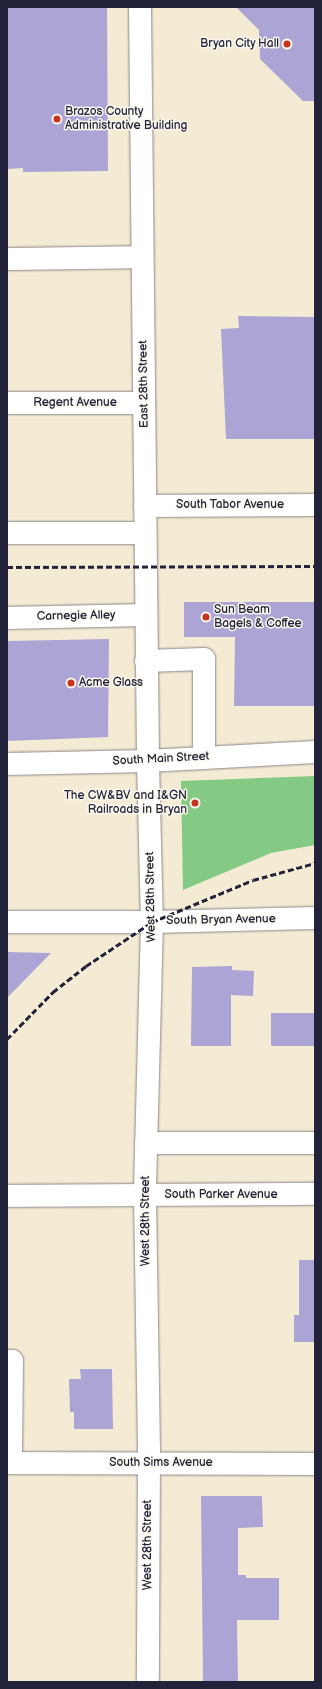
<!DOCTYPE html>
<html>
<head>
<meta charset="utf-8">
<style>
	body { margin:0 }
	#map { position:relative; width:322px; height:1689px; overflow:hidden; background:#f4ebd4; font-family:"Balsamiq Sans",sans-serif }
	div>[style] { position:absolute }
	.green>* { inset:0; background:#84ca85 }
	.building>* { inset:0; background:#aba4d5 }
	.roads { filter:drop-shadow(0 0 1px #8b8688) drop-shadow(0 0 1px #8b8688) }
	.minor>* { height:22px; margin:-11px; padding:0 11px; transform-origin:11px; border-radius:11px; background:#fff }
	.rail>* { height:3px; margin-top:-1.5px; transform-origin:0; background:repeating-linear-gradient(90deg,#22223b 0 6px,transparent 0 9px) }
	.dots>* { width:11px; height:11px; translate:-50% -50%; box-sizing:border-box; border:2px solid #fbf7ec; border-radius:50% }
	span { translate:-50% -50%; white-space:nowrap; text-align:center; line-height:1.15; -webkit-text-stroke:3px #fbf7ec; paint-order:stroke }
	.poi-label { font-size:12px; color:#22223b }
	.right { translate:-100% -50%; text-align:right }
	.left { translate:0 -50%; text-align:left }
	.street-label { font-size:12px; color:#22223b }
	.frame { position:absolute; inset:0; border:8px solid #22223b; pointer-events:none }
</style>
</head>
<body>
<div id="map">
	<div class="green">
		<div style="clip-path:polygon(315px 776px,315px 845px,271px 853px,183px 890px,181px 781px)"></div>
	</div>
	<div class="building">
		<div style="clip-path:polygon(7px 7px,107px 7px,108px 171px,23px 172px,23px 168px,7px 169px)"></div>
		<div style="clip-path:polygon(236px 7px,315px 7px,315px 101px,303px 101px,260px 59px,259px 30px)"></div>
		<div style="clip-path:polygon(238px 316px,315px 317px,315px 439px,226px 439px,221px 329px,239px 328px)"></div>
		<div style="clip-path:polygon(184px 602px,315px 602px,315px 706px,234px 706px,235px 637px,184px 637px)"></div>
		<div style="clip-path:polygon(109px 639px,108px 737px,7px 741px,7px 641px)"></div>
		<div style="clip-path:polygon(7px 952px,51px 953px,7px 998px)"></div>
		<div style="clip-path:polygon(232px 966px,232px 970px,254px 971px,253px 996px,231px 995px,231px 1046px,191px 1046px,192px 967px)"></div>
		<div style="clip-path:polygon(271px 1013px,315px 1013px,315px 1046px,271px 1046px)"></div>
		<div style="clip-path:polygon(299px 1260px,315px 1260px,315px 1342px,294px 1342px,294px 1315px,299px 1315px)"></div>
		<div style="clip-path:polygon(80px 1369px,112px 1369px,113px 1429px,74px 1429px,74px 1412px,70px 1412px,69px 1379px,81px 1379px)"></div>
		<div style="clip-path:polygon(201px 1496px,262px 1496px,263px 1527px,238px 1528px,238px 1575px,246px 1575px,246px 1578px,279px 1578px,279px 1620px,237px 1620px,238px 1682px,203px 1682px)"></div>
	</div>
	<div class="roads">
		<div class="minor">
			<div style="left:140px;top:7px;width:754px;rotate:89.39deg"></div>
			<div style="left:148px;top:761px;width:161px;rotate:88.6deg"></div>
			<div style="left:152px;top:922px;width:273px;rotate:91.5deg"></div>
			<div style="left:145px;top:1195px;width:267px;rotate:89.1deg"></div>
			<div style="left:149px;top:1462px;width:220px;rotate:90.3deg"></div>
			<div style="left:7px;top:259px;width:135px;rotate:-0.8deg"></div>
			<div style="left:7px;top:403px;width:137px"></div>
			<div style="left:145px;top:506px;width:170px;rotate:-0.3deg"></div>
			<div style="left:7px;top:533px;width:138px"></div>
			<div style="left:7px;top:618px;width:139px;rotate:-1.2deg"></div>
			<div style="left:146px;top:661px;width:58px;rotate:-2deg"></div>
			<div style="left:204px;top:659px;width:99px;rotate:90deg"></div>
			<div style="left:7px;top:764px;width:141px;rotate:-1.2deg"></div>
			<div style="left:148px;top:761px;width:167px;rotate:-3.1deg"></div>
			<div style="left:7px;top:922px;width:145px"></div>
			<div style="left:152px;top:922px;width:163px;rotate:-1.4deg"></div>
			<div style="left:146px;top:1143px;width:169px"></div>
			<div style="left:7px;top:1196px;width:308px;rotate:-0.4deg"></div>
			<div style="left:7px;top:1361px;width:5px"></div>
			<div style="left:12px;top:1361px;width:102px;rotate:90.6deg"></div>
			<div style="left:7px;top:1463px;width:308px;rotate:0.2deg"></div>
		</div>
	</div>
	<div class="rail">
		<div style="left:7px;top:567px;width:308px;rotate:-0.2deg"></div>
		<div style="left:7px;top:1039px;width:66px;rotate:-45.6deg"></div>
		<div style="left:53px;top:992px;width:42px;rotate:-38.2deg"></div>
		<div style="left:86px;top:966px;width:79px;rotate:-33.7deg"></div>
		<div style="left:152px;top:922px;width:109px;rotate:-22.6deg"></div>
		<div style="left:253px;top:880px;width:64px;rotate:-15.3deg"></div>
	</div>
	<div class="dots">
		<div style="left:287px;top:44px;background:#c8321e"></div>
		<div style="left:57px;top:119px;background:#c8321e"></div>
		<div style="left:206px;top:617px;background:#c8321e"></div>
		<div style="left:71px;top:683px;background:#c8321e"></div>
		<div style="left:195px;top:803px;background:#c8321e"></div>
	</div>
	<div class="poi-label">
		<span class="right" style="left:279px;top:44px">Bryan City Hall</span>
		<span class="left" style="left:65px;top:119px">Brazos County<br>Administrative Building</span>
		<span class="left" style="left:214px;top:617px">Sun Beam<br>Bagels &amp; Coffee</span>
		<span class="left" style="left:79px;top:683px">Acme Glass</span>
		<span class="right" style="left:187px;top:803px">The CW&amp;BV and I&amp;GN<br>Railroads in Bryan</span>
	</div>
	<div class="street-label">
		<span style="left:144px;top:384px;rotate:-91deg">East 28th Street</span>
		<span style="left:75px;top:403px">Regent Avenue</span>
		<span style="left:230px;top:505px">South Tabor Avenue</span>
		<span style="left:76px;top:616px;rotate:-1deg">Carnegie Alley</span>
		<span style="left:161px;top:759px;rotate:-3deg">South Main Street</span>
		<span style="left:151px;top:897px;rotate:-91deg">West 28th Street</span>
		<span style="left:221px;top:920px;rotate:-1deg">South Bryan Avenue</span>
		<span style="left:221px;top:1195px">South Parker Avenue</span>
		<span style="left:146px;top:1221px;rotate:-90deg">West 28th Street</span>
		<span style="left:161px;top:1463px">South Sims Avenue</span>
		<span style="left:148px;top:1545px;rotate:-90deg">West 28th Street</span>
	</div>
	<div class="frame"></div>
</div>
</body>
</html>
